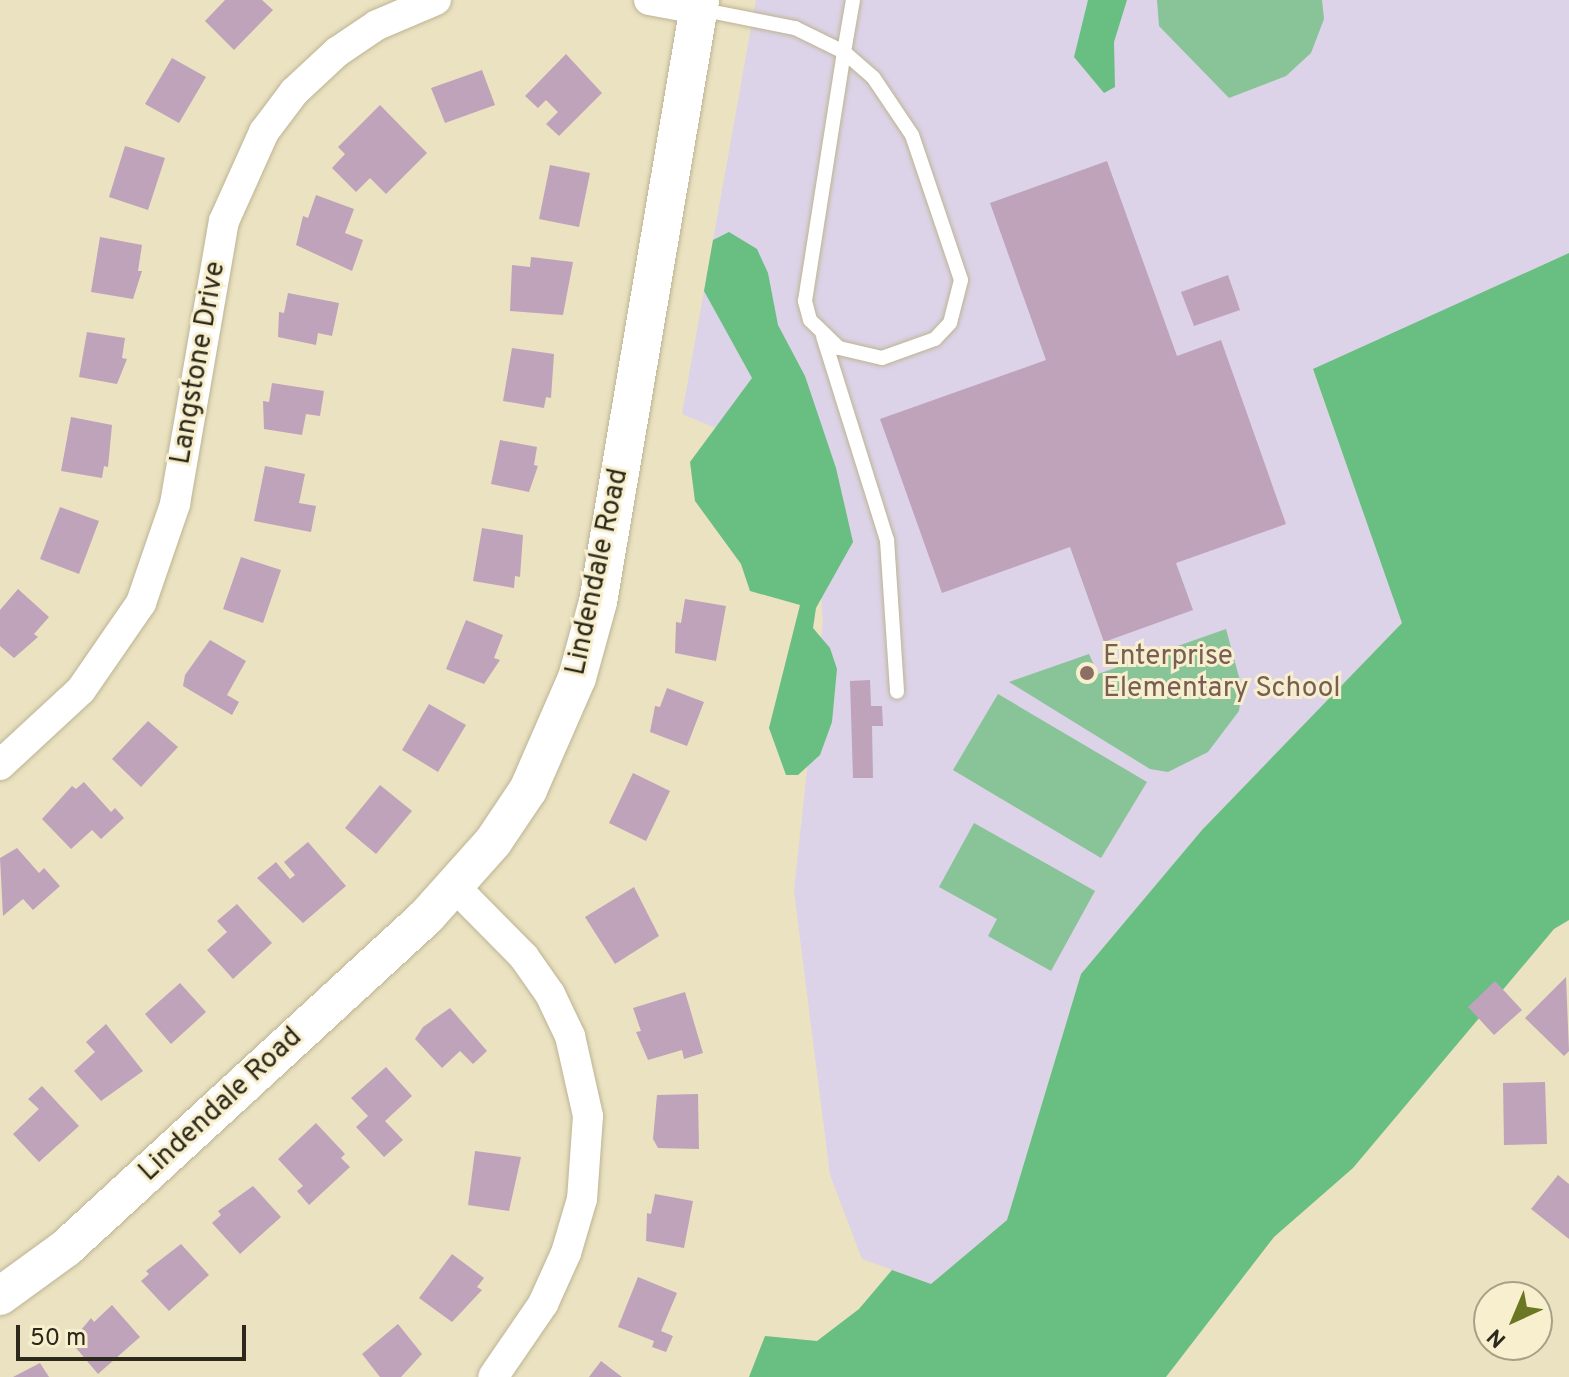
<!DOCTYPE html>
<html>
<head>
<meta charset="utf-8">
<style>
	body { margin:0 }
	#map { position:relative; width:1569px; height:1377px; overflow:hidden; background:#ebe2c1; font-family:Overpass,sans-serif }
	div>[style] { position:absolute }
	.education>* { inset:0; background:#dcd3e8 }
	.green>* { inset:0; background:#89c398 }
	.forest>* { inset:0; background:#69be82 }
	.building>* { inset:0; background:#bea3ba }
	.roads { filter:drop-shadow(0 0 2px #bcb494) drop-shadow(0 0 2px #bcb494) }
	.service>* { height:14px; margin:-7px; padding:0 7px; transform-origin:7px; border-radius:7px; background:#fff }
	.minor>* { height:30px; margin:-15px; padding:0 15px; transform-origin:15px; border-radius:15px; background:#fff }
	.tertiary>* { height:38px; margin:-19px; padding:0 19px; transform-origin:19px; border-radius:19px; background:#fff }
	.dots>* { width:22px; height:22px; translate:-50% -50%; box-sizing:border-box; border:4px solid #f8efce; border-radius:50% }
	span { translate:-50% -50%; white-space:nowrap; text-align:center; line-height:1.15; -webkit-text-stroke:6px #f8efce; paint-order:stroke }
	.street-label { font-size:28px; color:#2c291c }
	.education-label { font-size:28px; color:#785e54 }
	.left { translate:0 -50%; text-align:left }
	.north { position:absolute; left:1473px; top:1281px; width:80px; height:80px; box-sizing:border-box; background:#f8efce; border:2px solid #a6a087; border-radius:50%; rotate:224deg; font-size:22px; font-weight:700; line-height:32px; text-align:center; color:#2c291c }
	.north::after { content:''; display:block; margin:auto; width:28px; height:36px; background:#6b7722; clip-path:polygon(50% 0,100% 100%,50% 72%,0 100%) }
	.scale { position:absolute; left:16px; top:1325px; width:230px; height:36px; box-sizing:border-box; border:4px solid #2c291c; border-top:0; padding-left:10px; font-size:24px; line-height:28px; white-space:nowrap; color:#2c291c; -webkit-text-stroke:6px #f8efce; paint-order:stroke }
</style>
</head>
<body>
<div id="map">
	<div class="education">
		<div style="clip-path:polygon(756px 0,1569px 0,1569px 253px,1313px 370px,1403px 622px,1202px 830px,1081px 974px,1007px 1220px,931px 1284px,862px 1259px,830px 1175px,794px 891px,823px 621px,810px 467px,682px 414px)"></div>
	</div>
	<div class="green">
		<div style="clip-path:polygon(1157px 0,1322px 0,1324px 19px,1311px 53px,1286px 76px,1229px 98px,1159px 26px)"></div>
		<div style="clip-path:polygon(1226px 629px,1242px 688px,1239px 711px,1208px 752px,1168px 772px,1150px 769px,1009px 682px,1089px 654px,1098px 674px)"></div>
		<div style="clip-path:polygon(998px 694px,1147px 782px,1101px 858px,953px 770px)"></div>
		<div style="clip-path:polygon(974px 823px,1095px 891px,1051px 971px,988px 936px,997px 919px,939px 887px)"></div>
	</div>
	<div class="forest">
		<div style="clip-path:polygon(1088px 0,1127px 0,1114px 42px,1115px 87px,1104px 93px,1074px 57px)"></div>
		<div style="clip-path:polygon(729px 232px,757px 249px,768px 273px,778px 325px,805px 376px,836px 468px,853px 542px,816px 608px,813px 628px,830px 648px,837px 669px,832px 722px,820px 755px,798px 775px,786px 775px,769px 728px,800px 605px,750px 591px,741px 564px,695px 501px,690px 462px,752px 378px,704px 291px,713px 240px)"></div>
		<div style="clip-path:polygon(1569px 253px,1569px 920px,1554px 929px,1353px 1168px,1274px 1237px,1166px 1377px,749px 1377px,765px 1336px,817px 1341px,859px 1309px,892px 1270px,931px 1284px,1007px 1220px,1081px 974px,1202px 830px,1402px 623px,1313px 369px)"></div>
	</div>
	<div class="building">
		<div style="clip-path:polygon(225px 0,262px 0,273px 10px,234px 50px,205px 21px)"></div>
		<div style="clip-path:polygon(566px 54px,602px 93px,559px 136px,546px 124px,558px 112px,546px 100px,538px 108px,525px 96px)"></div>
		<div style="clip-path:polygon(172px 58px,206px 77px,179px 123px,145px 104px)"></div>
		<div style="clip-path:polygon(482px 70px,495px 105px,445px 123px,431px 88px)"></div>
		<div style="clip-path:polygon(380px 105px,427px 153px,386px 194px,370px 178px,356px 192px,332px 168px,345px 154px,338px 147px)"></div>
		<div style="clip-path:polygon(125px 146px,165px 158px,148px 210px,109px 197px)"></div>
		<div style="clip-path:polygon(1107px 161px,1177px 356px,1221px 340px,1286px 524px,1176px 563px,1193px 610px,1104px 642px,1070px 547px,942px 593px,880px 419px,1046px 360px,990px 203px)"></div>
		<div style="clip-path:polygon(550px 165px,590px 173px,579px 227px,539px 219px)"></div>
		<div style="clip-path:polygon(316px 195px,354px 209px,345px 233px,363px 240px,352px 271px,296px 245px,303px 216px,308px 218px)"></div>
		<div style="clip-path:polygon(100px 237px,142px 245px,138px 271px,142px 271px,133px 299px,91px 292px)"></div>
		<div style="clip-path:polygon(531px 257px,573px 262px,563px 315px,510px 311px,512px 265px,530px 267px)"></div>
		<div style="clip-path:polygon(1228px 275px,1240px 310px,1194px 326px,1181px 292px)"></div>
		<div style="clip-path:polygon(288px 293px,339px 303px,332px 336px,318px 333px,316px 345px,278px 337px,279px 312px,284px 313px)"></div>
		<div style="clip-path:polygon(87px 332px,125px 338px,122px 358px,127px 359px,117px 384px,79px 377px)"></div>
		<div style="clip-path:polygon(512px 348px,554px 354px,551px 398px,546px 397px,544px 408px,503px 401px)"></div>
		<div style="clip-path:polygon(272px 383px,324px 391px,320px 416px,306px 414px,302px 435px,264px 429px,263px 401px,269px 402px)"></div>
		<div style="clip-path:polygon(71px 417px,112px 425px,108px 467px,104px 466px,102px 478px,61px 471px)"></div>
		<div style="clip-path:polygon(500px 440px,537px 447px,534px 465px,538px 466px,529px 492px,491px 484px)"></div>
		<div style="clip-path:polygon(265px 466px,305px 474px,299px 503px,316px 506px,311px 532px,254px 521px)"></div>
		<div style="clip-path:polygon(60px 507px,99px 521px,79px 574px,40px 559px)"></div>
		<div style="clip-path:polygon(482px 528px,523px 535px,520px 577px,515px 576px,514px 588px,473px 581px)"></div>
		<div style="clip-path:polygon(241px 557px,281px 570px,263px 623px,223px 609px)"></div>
		<div style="clip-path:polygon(18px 589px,49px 617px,34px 634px,38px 637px,14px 658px,0 646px,0 610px)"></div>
		<div style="clip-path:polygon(685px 599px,726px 606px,716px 661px,675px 653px,676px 622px,681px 623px)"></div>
		<div style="clip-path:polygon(466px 620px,503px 635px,494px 658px,500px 660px,484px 684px,446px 669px)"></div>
		<div style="clip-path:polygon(210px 640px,246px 661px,227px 695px,239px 702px,232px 715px,183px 686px,185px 675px)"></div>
		<div style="clip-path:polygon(870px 680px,871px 706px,882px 706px,883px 726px,872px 726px,873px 778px,853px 778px,850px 681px)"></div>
		<div style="clip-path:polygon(667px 688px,704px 702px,687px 746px,650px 732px,655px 706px,660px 707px)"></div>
		<div style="clip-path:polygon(429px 704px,466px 725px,438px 772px,402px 750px)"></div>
		<div style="clip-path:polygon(148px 721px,178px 747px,141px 787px,112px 759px)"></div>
		<div style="clip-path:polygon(633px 773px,670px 791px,646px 841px,609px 823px)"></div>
		<div style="clip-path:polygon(84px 782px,111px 812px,115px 808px,124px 818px,101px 839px,92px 830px,71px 849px,42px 819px,72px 786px,76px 789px)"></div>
		<div style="clip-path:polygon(380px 785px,412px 811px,376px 854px,345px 828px)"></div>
		<div style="clip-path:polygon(308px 842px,346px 886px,303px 923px,257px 878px,276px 862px,290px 879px,295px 875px,284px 862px)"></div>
		<div style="clip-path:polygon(17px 848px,39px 873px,44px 868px,60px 886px,33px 910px,23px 899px,3px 916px,0 858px)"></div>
		<div style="clip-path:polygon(634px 887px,659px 936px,615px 964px,585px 917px)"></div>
		<div style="clip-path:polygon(237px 904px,272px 943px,233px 979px,207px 950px,227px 932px,217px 921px)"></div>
		<div style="clip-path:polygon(1566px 977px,1569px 1051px,1564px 1056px,1525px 1018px)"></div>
		<div style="clip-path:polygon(1495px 981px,1522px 1010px,1494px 1035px,1468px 1007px)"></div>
		<div style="clip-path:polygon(180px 983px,206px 1012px,171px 1044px,145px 1014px)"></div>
		<div style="clip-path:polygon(685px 992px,703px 1053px,684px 1059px,682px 1050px,648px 1060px,636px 1032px,641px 1031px,633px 1008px)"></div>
		<div style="clip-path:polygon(450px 1008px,487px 1051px,473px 1064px,460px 1051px,442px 1068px,415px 1039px,423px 1027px)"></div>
		<div style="clip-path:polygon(106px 1024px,143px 1071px,101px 1101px,74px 1071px,95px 1052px,86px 1042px)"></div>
		<div style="clip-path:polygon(386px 1067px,412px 1096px,385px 1121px,403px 1140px,384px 1157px,356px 1127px,368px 1116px,351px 1098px)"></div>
		<div style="clip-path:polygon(1545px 1082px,1547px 1144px,1504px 1145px,1503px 1083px)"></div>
		<div style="clip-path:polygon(42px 1086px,79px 1126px,39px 1162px,13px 1134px,39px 1109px,28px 1099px)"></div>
		<div style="clip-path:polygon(698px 1094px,699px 1149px,658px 1148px,653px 1139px,657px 1095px)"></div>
		<div style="clip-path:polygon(316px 1123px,345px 1154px,341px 1158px,350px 1167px,309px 1205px,297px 1191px,303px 1186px,278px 1159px)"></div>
		<div style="clip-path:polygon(475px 1151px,521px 1157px,509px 1211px,468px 1205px)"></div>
		<div style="clip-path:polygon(1558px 1175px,1569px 1184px,1569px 1239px,1531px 1209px)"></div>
		<div style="clip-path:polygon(253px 1186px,281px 1217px,240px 1254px,212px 1223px,221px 1215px,218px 1211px)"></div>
		<div style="clip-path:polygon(655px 1194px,693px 1201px,684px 1248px,646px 1241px,647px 1213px,651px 1214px)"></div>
		<div style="clip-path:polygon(181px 1244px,209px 1275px,169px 1311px,141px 1281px,149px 1274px,146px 1271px)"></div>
		<div style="clip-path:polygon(452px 1254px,484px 1278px,477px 1287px,482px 1290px,452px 1322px,419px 1298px)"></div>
		<div style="clip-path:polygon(638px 1277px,677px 1293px,661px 1331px,673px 1336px,666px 1352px,652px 1347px,654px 1341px,618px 1327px)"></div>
		<div style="clip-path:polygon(112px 1305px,140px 1337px,98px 1374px,71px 1342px,91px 1318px,94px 1322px)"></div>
		<div style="clip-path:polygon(398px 1324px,422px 1354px,401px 1377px,380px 1377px,362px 1354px)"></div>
		<div style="clip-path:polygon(601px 1361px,622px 1377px,589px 1377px)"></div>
		<div style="clip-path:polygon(40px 1363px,49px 1377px,13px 1377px)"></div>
	</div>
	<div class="roads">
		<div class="service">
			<div style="left:699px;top:9px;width:98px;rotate:11.2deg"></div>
			<div style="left:795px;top:28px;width:55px;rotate:26.1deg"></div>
			<div style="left:844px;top:52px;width:53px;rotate:-80.2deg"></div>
			<div style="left:844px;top:52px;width:38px;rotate:41deg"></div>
			<div style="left:873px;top:77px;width:70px;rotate:56.1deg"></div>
			<div style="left:912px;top:135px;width:153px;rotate:71.3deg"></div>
			<div style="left:961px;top:280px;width:44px;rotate:104.3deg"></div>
			<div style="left:950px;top:323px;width:22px;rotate:133deg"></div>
			<div style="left:935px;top:339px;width:56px;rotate:160.3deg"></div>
			<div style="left:882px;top:358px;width:44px;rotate:-166.9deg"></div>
			<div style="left:839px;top:348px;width:40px;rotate:-136deg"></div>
			<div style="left:810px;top:320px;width:20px;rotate:-105deg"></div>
			<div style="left:805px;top:301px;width:252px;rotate:-81.1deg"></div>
			<div style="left:823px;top:336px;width:214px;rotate:72.6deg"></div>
			<div style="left:887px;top:540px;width:152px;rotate:86.2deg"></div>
		</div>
		<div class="minor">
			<div style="left:649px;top:0;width:50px;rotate:10.4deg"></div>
			<div style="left:0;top:765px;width:110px;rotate:-42.8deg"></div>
			<div style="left:81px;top:690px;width:106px;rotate:-55.4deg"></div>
			<div style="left:141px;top:603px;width:105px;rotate:-71deg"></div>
			<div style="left:175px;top:504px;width:287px;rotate:-80.2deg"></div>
			<div style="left:224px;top:221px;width:98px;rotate:-65.8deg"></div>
			<div style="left:264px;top:132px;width:50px;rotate:-53.1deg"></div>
			<div style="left:294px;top:92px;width:59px;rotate:-42.9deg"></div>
			<div style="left:337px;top:52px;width:48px;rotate:-34deg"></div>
			<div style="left:377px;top:25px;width:64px;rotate:-23deg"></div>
			<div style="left:456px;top:888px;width:97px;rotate:45.4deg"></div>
			<div style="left:524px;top:957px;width:45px;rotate:54.9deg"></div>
			<div style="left:550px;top:994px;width:47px;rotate:64.5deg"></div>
			<div style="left:570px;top:1036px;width:82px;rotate:77.3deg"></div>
			<div style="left:588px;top:1116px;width:83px;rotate:94.1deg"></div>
			<div style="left:582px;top:1199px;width:56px;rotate:106.5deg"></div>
			<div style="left:566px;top:1253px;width:56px;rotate:114.3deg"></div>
			<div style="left:543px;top:1304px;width:88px;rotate:124.4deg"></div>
		</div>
		<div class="tertiary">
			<div style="left:0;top:1296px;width:82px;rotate:-36deg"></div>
			<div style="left:66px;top:1248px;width:489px;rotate:-42.6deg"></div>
			<div style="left:426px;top:917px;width:101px;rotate:-48.2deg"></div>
			<div style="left:493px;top:842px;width:63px;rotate:-56.1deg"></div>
			<div style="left:528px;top:790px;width:122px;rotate:-66.4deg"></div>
			<div style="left:577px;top:678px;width:79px;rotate:-74.6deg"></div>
			<div style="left:598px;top:602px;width:611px;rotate:-80.38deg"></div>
		</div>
	</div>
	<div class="dots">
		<div style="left:1087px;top:673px;background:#8d6e63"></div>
	</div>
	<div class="street-label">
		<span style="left:199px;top:363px;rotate:-80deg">Langstone Drive</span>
		<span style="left:598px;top:572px;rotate:-78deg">Lindendale Road</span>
		<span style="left:221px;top:1105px;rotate:-43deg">Lindendale Road</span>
	</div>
	<div class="education-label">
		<span class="left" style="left:1103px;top:673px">Enterprise<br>Elementary School</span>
	</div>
	<div class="north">N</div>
	<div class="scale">50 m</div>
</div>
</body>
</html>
